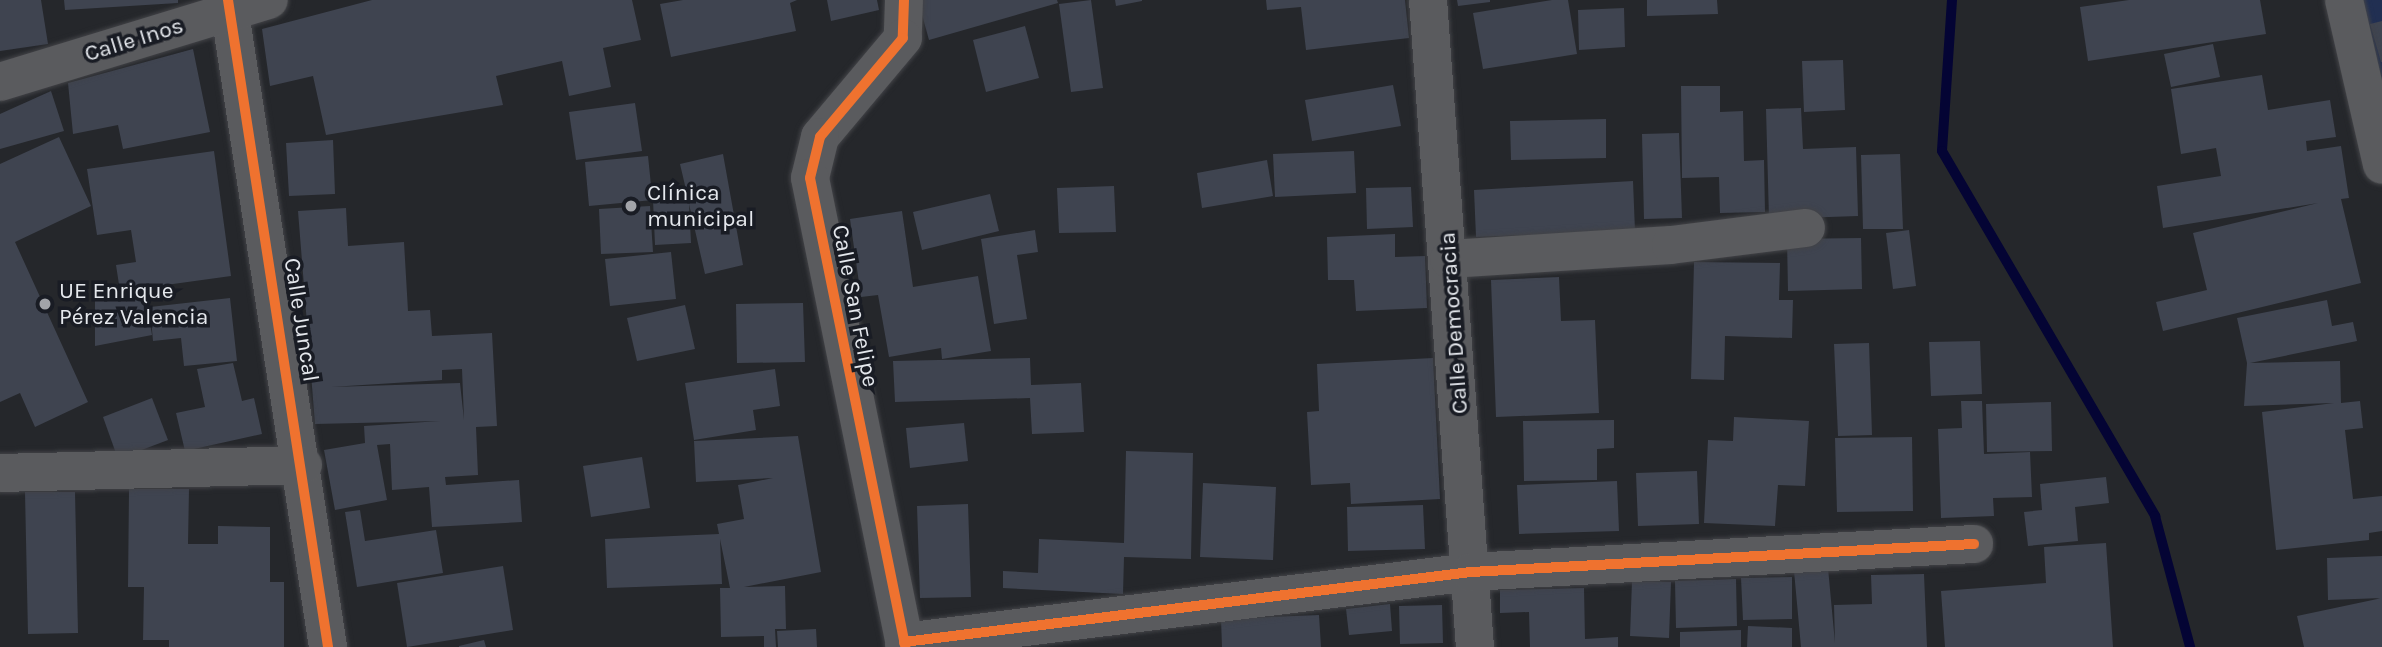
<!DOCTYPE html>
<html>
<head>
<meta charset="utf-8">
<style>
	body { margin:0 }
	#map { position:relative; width:2382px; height:647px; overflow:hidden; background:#25272b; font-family:Karla,sans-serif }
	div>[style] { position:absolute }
	.green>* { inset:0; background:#212f52 }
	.stream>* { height:10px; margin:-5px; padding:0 5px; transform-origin:5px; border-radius:5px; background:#040434 }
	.building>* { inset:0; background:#3f4450 }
	.roads { filter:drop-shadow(0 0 2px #424347) drop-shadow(0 0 2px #424347) }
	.minor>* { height:38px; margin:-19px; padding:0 19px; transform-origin:19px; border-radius:19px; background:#5a5b5e }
	.cycleway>* { height:10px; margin:-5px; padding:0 5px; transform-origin:5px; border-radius:5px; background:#ef722f }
	.dots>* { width:19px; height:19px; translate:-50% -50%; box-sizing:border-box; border:4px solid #191c24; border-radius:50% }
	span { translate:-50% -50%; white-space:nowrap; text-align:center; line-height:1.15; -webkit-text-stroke:7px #191c24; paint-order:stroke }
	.street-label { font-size:23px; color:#e5e8ed }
	.poi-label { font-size:23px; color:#e5e8ed }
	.left { translate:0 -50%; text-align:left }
</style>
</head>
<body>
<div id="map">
	<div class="green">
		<div style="clip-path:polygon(2362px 0,2382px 0,2382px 86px)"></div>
	</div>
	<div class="stream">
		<div style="left:1952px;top:0;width:151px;rotate:93.8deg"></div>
		<div style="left:1942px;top:151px;width:423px;rotate:59.7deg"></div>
		<div style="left:2155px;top:516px;width:136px;rotate:75deg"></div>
	</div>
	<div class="building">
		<div style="clip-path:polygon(0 0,41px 0,48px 44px,0 51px)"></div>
		<div style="clip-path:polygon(64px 0,178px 0,178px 3px,65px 10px)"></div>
		<div style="clip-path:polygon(372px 0,632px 0,641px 40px,603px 48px,611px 87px,569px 96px,562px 61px,496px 76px,503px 105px,326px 135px,313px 76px,270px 86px,262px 29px)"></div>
		<div style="clip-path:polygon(683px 0,797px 0,790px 3px,796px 31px,671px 57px,660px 4px)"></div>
		<div style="clip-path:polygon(827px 0,877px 0,879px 10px,831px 21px)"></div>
		<div style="clip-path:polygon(918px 0,1057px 0,1058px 3px,929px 40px)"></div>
		<div style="clip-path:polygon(1091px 0,1103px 88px,1071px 92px,1059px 4px)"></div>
		<div style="clip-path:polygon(1115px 0,1142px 0,1142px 1px,1116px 6px)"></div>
		<div style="clip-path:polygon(1266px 0,1405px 0,1409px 38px,1306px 50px,1301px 7px,1267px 10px)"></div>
		<div style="clip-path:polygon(1457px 0,1490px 0,1490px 2px,1458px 6px)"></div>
		<div style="clip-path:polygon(1552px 0,1568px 0,1577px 54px,1483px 69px,1473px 13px)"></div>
		<div style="clip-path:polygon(1647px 0,1717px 0,1718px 14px,1647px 16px)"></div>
		<div style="clip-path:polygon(2129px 0,2260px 0,2266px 34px,2088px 61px,2080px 7px)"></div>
		<div style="clip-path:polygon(1624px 8px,1625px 47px,1579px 50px,1578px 10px)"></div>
		<div style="clip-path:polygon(2382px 21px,2382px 62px,2381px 62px,2370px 24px)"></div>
		<div style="clip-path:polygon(1025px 26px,1039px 78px,986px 92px,973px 40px)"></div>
		<div style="clip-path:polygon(2213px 44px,2220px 77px,2171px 87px,2164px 54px)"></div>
		<div style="clip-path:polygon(193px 49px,210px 132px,123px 149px,118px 125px,73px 134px,68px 83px)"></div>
		<div style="clip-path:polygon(1843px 60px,1845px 110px,1804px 112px,1802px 61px)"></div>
		<div style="clip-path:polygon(2262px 75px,2268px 110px,2330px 100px,2336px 137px,2306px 141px,2307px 151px,2341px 146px,2349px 198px,2341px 199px,2361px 283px,2163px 331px,2156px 302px,2207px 290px,2193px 233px,2318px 203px,2163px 228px,2157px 186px,2221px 176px,2216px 148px,2181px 154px,2171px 89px)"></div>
		<div style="clip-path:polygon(1393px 85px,1401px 126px,1312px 141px,1305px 100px)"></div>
		<div style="clip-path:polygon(1681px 86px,1720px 86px,1720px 112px,1743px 111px,1744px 161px,1764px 160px,1765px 212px,1720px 213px,1719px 177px,1682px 178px)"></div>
		<div style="clip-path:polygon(51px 91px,64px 131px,0 149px,0 114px)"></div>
		<div style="clip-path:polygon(635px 103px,642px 151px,576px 160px,569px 112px)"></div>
		<div style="clip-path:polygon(1801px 108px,1803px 149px,1856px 147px,1858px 216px,1769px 219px,1766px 109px)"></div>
		<div style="clip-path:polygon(1606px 119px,1606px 158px,1511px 160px,1510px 121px)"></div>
		<div style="clip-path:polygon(1679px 133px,1682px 218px,1644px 219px,1642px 134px)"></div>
		<div style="clip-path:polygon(59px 137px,91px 206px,15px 242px,88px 402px,35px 427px,20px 393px,0 402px,0 164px)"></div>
		<div style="clip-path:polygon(333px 140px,335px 194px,289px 196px,286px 143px)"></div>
		<div style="clip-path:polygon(214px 151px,231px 276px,144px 288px,152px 335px,95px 346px,95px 301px,144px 288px,120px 291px,116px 265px,136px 262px,131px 230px,97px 235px,87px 169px)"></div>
		<div style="clip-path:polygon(1354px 151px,1356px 193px,1275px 197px,1273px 154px)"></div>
		<div style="clip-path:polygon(723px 154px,743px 265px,705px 274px,689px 204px,691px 243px,655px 245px,653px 200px,589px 206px,585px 162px,648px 156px,652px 195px,687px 194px,680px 164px)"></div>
		<div style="clip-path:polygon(1900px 154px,1903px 229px,1863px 229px,1861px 155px)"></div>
		<div style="clip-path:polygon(1267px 160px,1273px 196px,1202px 208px,1197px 173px)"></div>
		<div style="clip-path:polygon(1633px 181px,1635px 231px,1476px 237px,1474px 190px)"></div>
		<div style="clip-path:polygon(1114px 186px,1116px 232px,1059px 233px,1057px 188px)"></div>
		<div style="clip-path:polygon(1411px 187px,1413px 227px,1367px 229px,1366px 188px)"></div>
		<div style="clip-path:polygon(990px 194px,999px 231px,922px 250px,913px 212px)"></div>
		<div style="clip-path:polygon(650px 206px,653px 252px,601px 254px,599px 209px)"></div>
		<div style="clip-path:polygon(evenodd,346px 208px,348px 246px,404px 242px,408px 311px,430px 310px,432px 336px,492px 333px,497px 426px,476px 427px,478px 475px,445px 477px,446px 485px,519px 480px,522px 522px,432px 527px,429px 487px,392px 490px,390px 444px,377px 445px,387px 500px,335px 510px,324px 450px,365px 443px,364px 426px,440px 421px,315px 424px,298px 211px,346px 208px,462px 369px,464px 420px,460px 383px,331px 387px,442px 380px,442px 370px,462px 369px)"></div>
		<div style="clip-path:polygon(902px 211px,913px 287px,978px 276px,991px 351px,942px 359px,941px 348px,889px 357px,878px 295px,861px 297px,850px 219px)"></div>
		<div style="clip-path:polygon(1035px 230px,1038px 252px,1017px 255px,1027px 319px,994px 324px,981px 239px)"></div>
		<div style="clip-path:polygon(1909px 230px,1916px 286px,1893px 289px,1886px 233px)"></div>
		<div style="clip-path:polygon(1395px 234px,1395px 257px,1425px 256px,1427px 308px,1356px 311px,1354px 280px,1328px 280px,1327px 237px)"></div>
		<div style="clip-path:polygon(1861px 238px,1862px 289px,1788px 291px,1787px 239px)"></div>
		<div style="clip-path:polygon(671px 252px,676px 299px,610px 306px,605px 259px)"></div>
		<div style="clip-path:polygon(1694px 262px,1780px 263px,1779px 300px,1793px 300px,1792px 338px,1725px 336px,1724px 380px,1691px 379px)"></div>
		<div style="clip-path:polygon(1559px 277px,1561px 321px,1595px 320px,1599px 413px,1496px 417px,1491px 280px)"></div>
		<div style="clip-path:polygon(230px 298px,237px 361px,184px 366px,181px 338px,153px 341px,150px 307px)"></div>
		<div style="clip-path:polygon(2327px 300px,2332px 326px,2353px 322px,2357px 341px,2250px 363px,2340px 361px,2341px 403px,2360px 401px,2363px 428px,2345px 430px,2353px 499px,2382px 496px,2382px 531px,2369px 533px,2369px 540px,2276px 550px,2262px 412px,2334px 403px,2244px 406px,2247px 363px,2237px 318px)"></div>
		<div style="clip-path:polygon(803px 303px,805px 362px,737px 363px,736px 304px)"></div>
		<div style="clip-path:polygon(685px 305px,695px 349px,637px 361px,627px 318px)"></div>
		<div style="clip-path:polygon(1980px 341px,1982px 394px,1931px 396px,1929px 342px)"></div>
		<div style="clip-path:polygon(1869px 343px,1872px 435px,1838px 436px,1834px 344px)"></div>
		<div style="clip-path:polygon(1030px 358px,1031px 385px,1081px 383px,1084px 432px,1032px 434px,1030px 398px,895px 402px,893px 361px)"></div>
		<div style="clip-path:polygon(1433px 358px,1440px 499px,1351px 504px,1350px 483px,1311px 485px,1307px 412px,1319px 411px,1317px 364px)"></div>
		<div style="clip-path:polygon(233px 363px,242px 401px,254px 398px,262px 434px,185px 451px,176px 413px,205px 407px,197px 369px)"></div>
		<div style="clip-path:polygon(775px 369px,780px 406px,753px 410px,756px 430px,694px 440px,685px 383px)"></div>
		<div style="clip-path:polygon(152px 398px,168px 440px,118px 459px,103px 417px)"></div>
		<div style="clip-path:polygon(1961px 401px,1982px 401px,1984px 454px,2030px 452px,2032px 497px,1993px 498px,1994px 516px,1941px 518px,1938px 429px,1962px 428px)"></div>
		<div style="clip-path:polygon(2051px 402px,2052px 451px,1987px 452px,1986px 404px)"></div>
		<div style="clip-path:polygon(1734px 417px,1809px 421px,1805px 486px,1778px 485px,1775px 526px,1704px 523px,1708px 440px,1733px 441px)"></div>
		<div style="clip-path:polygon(1614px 420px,1614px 448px,1597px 449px,1597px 480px,1524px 481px,1523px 421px)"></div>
		<div style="clip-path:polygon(964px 423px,968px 461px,910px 468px,906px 428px)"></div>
		<div style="clip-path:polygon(798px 436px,821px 572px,744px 587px,785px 586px,786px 629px,775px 629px,776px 647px,764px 647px,764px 636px,721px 637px,720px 588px,730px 588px,720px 539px,722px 584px,607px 588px,605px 539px,719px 534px,717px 524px,744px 519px,738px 485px,773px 478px,696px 482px,694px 441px)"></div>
		<div style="clip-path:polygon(1912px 437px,1913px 511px,1837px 512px,1835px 438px)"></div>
		<div style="clip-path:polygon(1126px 451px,1193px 453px,1191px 559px,1124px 557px,1123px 594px,1003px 588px,1003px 571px,1038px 573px,1039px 539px,1124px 543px)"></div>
		<div style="clip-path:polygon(642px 457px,650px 508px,591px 517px,583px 466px)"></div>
		<div style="clip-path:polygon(1697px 471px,1699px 524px,1638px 526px,1636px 473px)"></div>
		<div style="clip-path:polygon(2106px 477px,2109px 503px,2075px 507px,2078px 541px,2028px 546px,2024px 512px,2042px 510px,2040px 484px)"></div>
		<div style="clip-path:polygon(1617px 481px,1619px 531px,1519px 534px,1517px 485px)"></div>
		<div style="clip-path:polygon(1203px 483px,1276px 487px,1273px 560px,1200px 557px)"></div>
		<div style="clip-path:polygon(129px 489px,189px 489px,188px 544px,218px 544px,218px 526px,270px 527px,270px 582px,284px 582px,284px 647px,169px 647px,169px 640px,143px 640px,144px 587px,128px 587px)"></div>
		<div style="clip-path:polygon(25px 492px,75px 492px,78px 633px,28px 634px)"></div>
		<div style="clip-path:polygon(968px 504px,971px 597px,920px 598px,917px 506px)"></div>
		<div style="clip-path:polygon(1423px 505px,1425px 549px,1348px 551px,1347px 507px)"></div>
		<div style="clip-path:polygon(360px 510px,365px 541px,436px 530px,443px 573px,357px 587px,345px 512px)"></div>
		<div style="clip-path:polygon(2106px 543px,2113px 647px,1945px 647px,1941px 591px,2046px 583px,2044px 547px)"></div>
		<div style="clip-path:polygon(2382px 556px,2382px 647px,2304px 647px,2297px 616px,2382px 598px,2328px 600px,2327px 558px)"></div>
		<div style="clip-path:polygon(503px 566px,513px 630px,407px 647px,397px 583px)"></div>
		<div style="clip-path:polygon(1828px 568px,1835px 643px,1834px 605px,1872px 604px,1871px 575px,1924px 574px,1927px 647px,1801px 647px,1794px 571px)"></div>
		<div style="clip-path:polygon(1792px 577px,1792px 619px,1743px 620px,1741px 578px)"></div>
		<div style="clip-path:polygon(1736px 579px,1737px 626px,1676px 628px,1675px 581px)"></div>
		<div style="clip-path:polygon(1632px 581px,1671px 582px,1669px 638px,1630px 636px)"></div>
		<div style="clip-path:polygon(1584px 588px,1585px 639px,1618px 637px,1618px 647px,1530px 647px,1529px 612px,1500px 613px,1500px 590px)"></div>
		<div style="clip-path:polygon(1390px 604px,1392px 631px,1349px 635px,1346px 609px)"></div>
		<div style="clip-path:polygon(1442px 605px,1443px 643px,1400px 644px,1399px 606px)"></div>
		<div style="clip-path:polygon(1319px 615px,1321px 647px,1222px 647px,1221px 619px)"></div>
		<div style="clip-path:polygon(1748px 626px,1792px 628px,1792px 647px,1747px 647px)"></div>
		<div style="clip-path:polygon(816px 629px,817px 647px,778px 647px,777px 631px)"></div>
		<div style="clip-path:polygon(1741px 630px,1741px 647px,1680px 647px,1680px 632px)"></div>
		<div style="clip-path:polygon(484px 640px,486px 647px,459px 647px,459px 646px)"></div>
	</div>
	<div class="roads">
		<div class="minor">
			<div style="left:228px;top:0;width:655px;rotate:81.21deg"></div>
			<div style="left:904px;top:0;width:38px;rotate:92deg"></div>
			<div style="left:903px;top:38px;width:129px;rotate:130deg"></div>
			<div style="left:820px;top:137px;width:42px;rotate:103.7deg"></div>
			<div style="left:810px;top:178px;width:479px;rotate:78.5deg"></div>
			<div style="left:1428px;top:0;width:649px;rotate:85.85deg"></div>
			<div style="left:2344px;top:0;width:169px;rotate:77deg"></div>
			<div style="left:0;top:82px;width:281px;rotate:-17deg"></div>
			<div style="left:1449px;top:259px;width:222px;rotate:-3.6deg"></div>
			<div style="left:1671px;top:245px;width:136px;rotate:-7.2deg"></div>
			<div style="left:0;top:473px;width:303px;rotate:-1.5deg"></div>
			<div style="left:904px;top:642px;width:571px;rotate:-7.04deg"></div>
			<div style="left:1471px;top:572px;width:504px;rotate:-3.19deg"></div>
		</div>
	</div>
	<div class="cycleway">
		<div style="left:228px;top:0;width:655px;rotate:81.21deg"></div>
		<div style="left:904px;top:0;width:38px;rotate:92deg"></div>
		<div style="left:903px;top:38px;width:129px;rotate:130deg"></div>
		<div style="left:820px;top:137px;width:42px;rotate:103.7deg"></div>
		<div style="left:810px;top:178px;width:479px;rotate:78.5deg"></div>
		<div style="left:904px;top:642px;width:571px;rotate:-7.04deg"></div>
		<div style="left:1471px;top:572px;width:504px;rotate:-3.19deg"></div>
	</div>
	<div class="dots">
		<div style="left:631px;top:206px;background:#a2a4a9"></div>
		<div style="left:45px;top:304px;background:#a2a4a9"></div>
	</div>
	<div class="street-label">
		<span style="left:134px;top:40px;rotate:-17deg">Calle Inos</span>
		<span style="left:855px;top:306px;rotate:79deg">Calle San Felipe</span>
		<span style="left:301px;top:320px;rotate:81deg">Calle Juncal</span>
		<span style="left:1454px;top:323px;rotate:-94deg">Calle Democracia</span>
	</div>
	<div class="poi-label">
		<span class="left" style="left:647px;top:206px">Clínica<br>municipal</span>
		<span class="left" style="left:59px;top:304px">UE Enrique<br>Pérez Valencia</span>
	</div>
</div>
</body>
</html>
